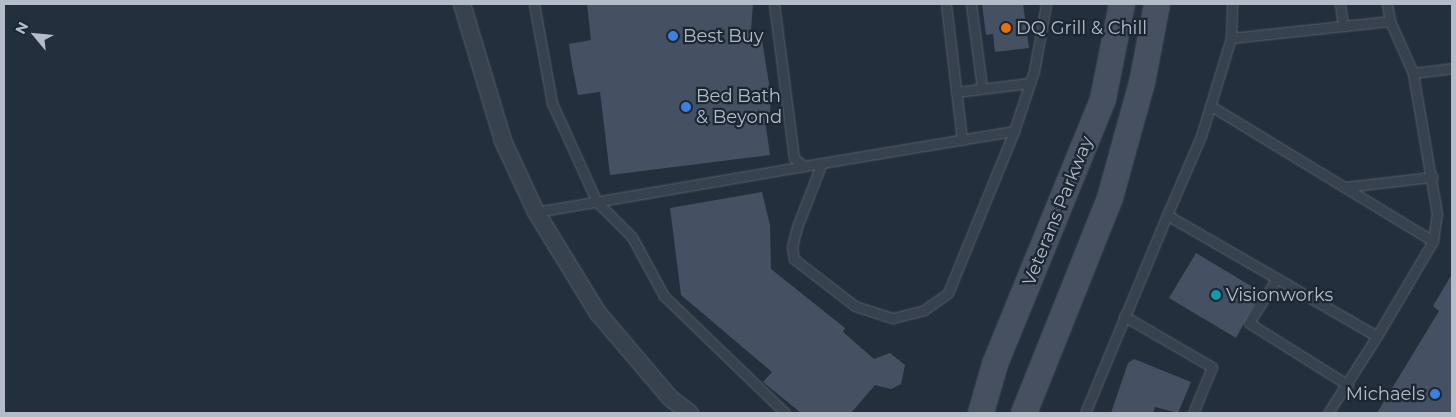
<!DOCTYPE html>
<html>
<head>
<meta charset="utf-8">
<style>
	body { margin:0 }
	#map { position:relative; width:1456px; height:417px; overflow:hidden; background:#242f3e; font-family:Montserrat,sans-serif }
	div>[style] { position:absolute }
	.building>* { inset:0; background:#455162 }
	.roads { filter:drop-shadow(0 0 1px #565f6c) drop-shadow(0 0 1px #565f6c) }
	.lane>* { height:9px; margin:-4.5px; padding:0 4.5px; transform-origin:4.5px; border-radius:4.5px; background:#38414e }
	.street>* { height:16px; margin:-8px; padding:0 8px; transform-origin:8px; border-radius:8px; background:#38414e }
	.secondary>* { height:24px; margin:-12px; padding:0 12px; transform-origin:12px; border-radius:12px; background:#465061 }
	.dots>* { width:14px; height:14px; translate:-50% -50%; box-sizing:border-box; border:2px solid #1d2633; border-radius:50% }
	span { translate:-50% -50%; white-space:nowrap; text-align:center; line-height:1.15; -webkit-text-stroke:4.5px #1d2633; paint-order:stroke }
	.poi-label { font-size:18px; color:#b4bcc9 }
	.left { translate:0 -50%; text-align:left }
	.right { translate:-100% -50%; text-align:right }
	.street-label { font-size:18px; color:#b4bcc9 }
	.frame { position:absolute; inset:0; border:5px solid #b4bcc9; pointer-events:none }
	.north { position:absolute; left:10px; top:10px; width:50px; height:50px; -webkit-text-stroke:4px #1d2633; paint-order:stroke; rotate:298deg; font-size:14px; font-weight:700; line-height:20px; text-align:center; color:#b4bcc9 }
	.north::after { content:''; display:block; margin:auto; width:18px; height:22px; background:#b4bcc9; clip-path:polygon(50% 0,100% 100%,50% 72%,0 100%) }
</style>
</head>
<body>
<div id="map">
	<div class="building">
		<div style="clip-path:polygon(587px 4px,753px 4px,750px 42px,762px 40px,771px 96px,770px 112px,764px 113px,770px 155px,610px 175px,600px 92px,578px 95px,572px 65px,569px 44px,591px 40px)"></div>
		<div style="clip-path:polygon(982px 4px,1023px 4px,1029px 48px,995px 52px,993px 34px,986px 35px)"></div>
		<div style="clip-path:polygon(762px 192px,770px 225px,771px 269px,845px 328px,843px 332px,874px 359px,890px 353px,905px 365px,901px 384px,891px 389px,875px 385px,851px 413px,801px 413px,763px 382px,772px 372px,681px 295px,670px 208px)"></div>
		<div style="clip-path:polygon(1196px 253px,1261px 292px,1236px 338px,1169px 298px)"></div>
		<div style="clip-path:polygon(1452px 274px,1452px 413px,1377px 413px,1439px 311px,1433px 306px)"></div>
		<div style="clip-path:polygon(1134px 359px,1191px 382px,1178px 413px,1155px 407px,1153px 413px,1111px 413px,1128px 363px)"></div>
	</div>
	<div class="roads">
		<div class="lane">
			<div style="left:534px;top:4px;width:101px;rotate:79.7deg"></div>
			<div style="left:552px;top:103px;width:109px;rotate:65.6deg"></div>
			<div style="left:597px;top:202px;width:49px;rotate:45deg"></div>
			<div style="left:632px;top:237px;width:67px;rotate:61.5deg"></div>
			<div style="left:664px;top:296px;width:168px;rotate:44deg"></div>
			<div style="left:774px;top:4px;width:155px;rotate:82.6deg"></div>
			<div style="left:794px;top:158px;width:13px;rotate:39deg"></div>
			<div style="left:804px;top:166px;width:213px;rotate:-9.5deg"></div>
			<div style="left:1014px;top:131px;width:63px;rotate:-71.6deg"></div>
			<div style="left:1034px;top:71px;width:68px;rotate:-79.8deg"></div>
			<div style="left:946px;top:4px;width:137px;rotate:83.3deg"></div>
			<div style="left:971px;top:4px;width:85px;rotate:82.5deg"></div>
			<div style="left:1340px;top:4px;width:22px;rotate:82deg"></div>
			<div style="left:1387px;top:4px;width:17px;rotate:80deg"></div>
			<div style="left:1390px;top:21px;width:57px;rotate:66.1deg"></div>
			<div style="left:1413px;top:73px;width:39px;rotate:-7deg"></div>
			<div style="left:1231px;top:38px;width:34px;rotate:-88deg"></div>
			<div style="left:956px;top:92px;width:74px;rotate:-7deg"></div>
			<div style="left:1211px;top:106px;width:260px;rotate:31.3deg"></div>
			<div style="left:821px;top:165px;width:66px;rotate:111.2deg"></div>
			<div style="left:797px;top:227px;width:21px;rotate:104deg"></div>
			<div style="left:792px;top:247px;width:12px;rotate:81deg"></div>
			<div style="left:794px;top:259px;width:77px;rotate:37.6deg"></div>
			<div style="left:855px;top:306px;width:40px;rotate:18deg"></div>
			<div style="left:893px;top:318px;width:32px;rotate:-14deg"></div>
			<div style="left:924px;top:310px;width:29px;rotate:-35deg"></div>
			<div style="left:948px;top:293px;width:175px;rotate:-67.8deg"></div>
			<div style="left:1345px;top:187px;width:88px;rotate:-6.6deg"></div>
			<div style="left:536px;top:212px;width:272px;rotate:-9.7deg"></div>
			<div style="left:1167px;top:215px;width:86px;rotate:-66.7deg"></div>
			<div style="left:1201px;top:136px;width:102px;rotate:-73deg"></div>
			<div style="left:1231px;top:38px;width:160px;rotate:-6.1deg"></div>
			<div style="left:1277px;top:278px;width:53px;rotate:121.9deg"></div>
			<div style="left:1249px;top:323px;width:117px;rotate:32.1deg"></div>
			<div style="left:1124px;top:316px;width:102px;rotate:30.1deg"></div>
			<div style="left:1212px;top:367px;width:50px;rotate:112.4deg"></div>
			<div style="left:1377px;top:336px;width:110px;rotate:-59.5deg"></div>
			<div style="left:1433px;top:241px;width:27px;rotate:-82deg"></div>
			<div style="left:1437px;top:214px;width:143px;rotate:-99.7deg"></div>
			<div style="left:1085px;top:413px;width:214px;rotate:-67.5deg"></div>
			<div style="left:1167px;top:215px;width:242px;rotate:30deg"></div>
			<div style="left:1377px;top:336px;width:91px;rotate:122.5deg"></div>
		</div>
		<div class="street">
			<div style="left:462px;top:4px;width:143px;rotate:73.3deg"></div>
			<div style="left:503px;top:141px;width:78px;rotate:65.1deg"></div>
			<div style="left:536px;top:212px;width:119px;rotate:58.5deg"></div>
			<div style="left:598px;top:313px;width:111px;rotate:49.7deg"></div>
			<div style="left:670px;top:398px;width:25px;rotate:37deg"></div>
		</div>
		<div class="secondary">
			<div style="left:981px;top:413px;width:51px;rotate:-74.1deg"></div>
			<div style="left:995px;top:364px;width:286px;rotate:-67.8deg"></div>
			<div style="left:1103px;top:99px;width:97px;rotate:-78.7deg"></div>
			<div style="left:1024px;top:413px;width:232px;rotate:-68.2deg"></div>
			<div style="left:1110px;top:198px;width:119px;rotate:-74.5deg"></div>
			<div style="left:1142px;top:83px;width:80px;rotate:-79.2deg"></div>
		</div>
	</div>
	<div class="dots">
		<div style="left:1006px;top:28px;background:#e8710a"></div>
		<div style="left:673px;top:36px;background:#3f7fe0"></div>
		<div style="left:686px;top:107px;background:#3f7fe0"></div>
		<div style="left:1216px;top:295px;background:#0f9aa8"></div>
		<div style="left:1435px;top:394px;background:#3f7fe0"></div>
	</div>
	<div class="poi-label">
		<span class="left" style="left:1016px;top:28px">DQ Grill &amp; Chill</span>
		<span class="left" style="left:683px;top:36px">Best Buy</span>
		<span class="left" style="left:696px;top:107px">Bed Bath<br>&amp; Beyond</span>
		<span class="left" style="left:1226px;top:295px">Visionworks</span>
		<span class="right" style="left:1425px;top:394px">Michaels</span>
	</div>
	<div class="street-label">
		<span style="left:1058px;top:211px;rotate:-68deg">Veterans Parkway</span>
	</div>
	<div class="frame"></div>
	<div class="north">N</div>
</div>
</body>
</html>
